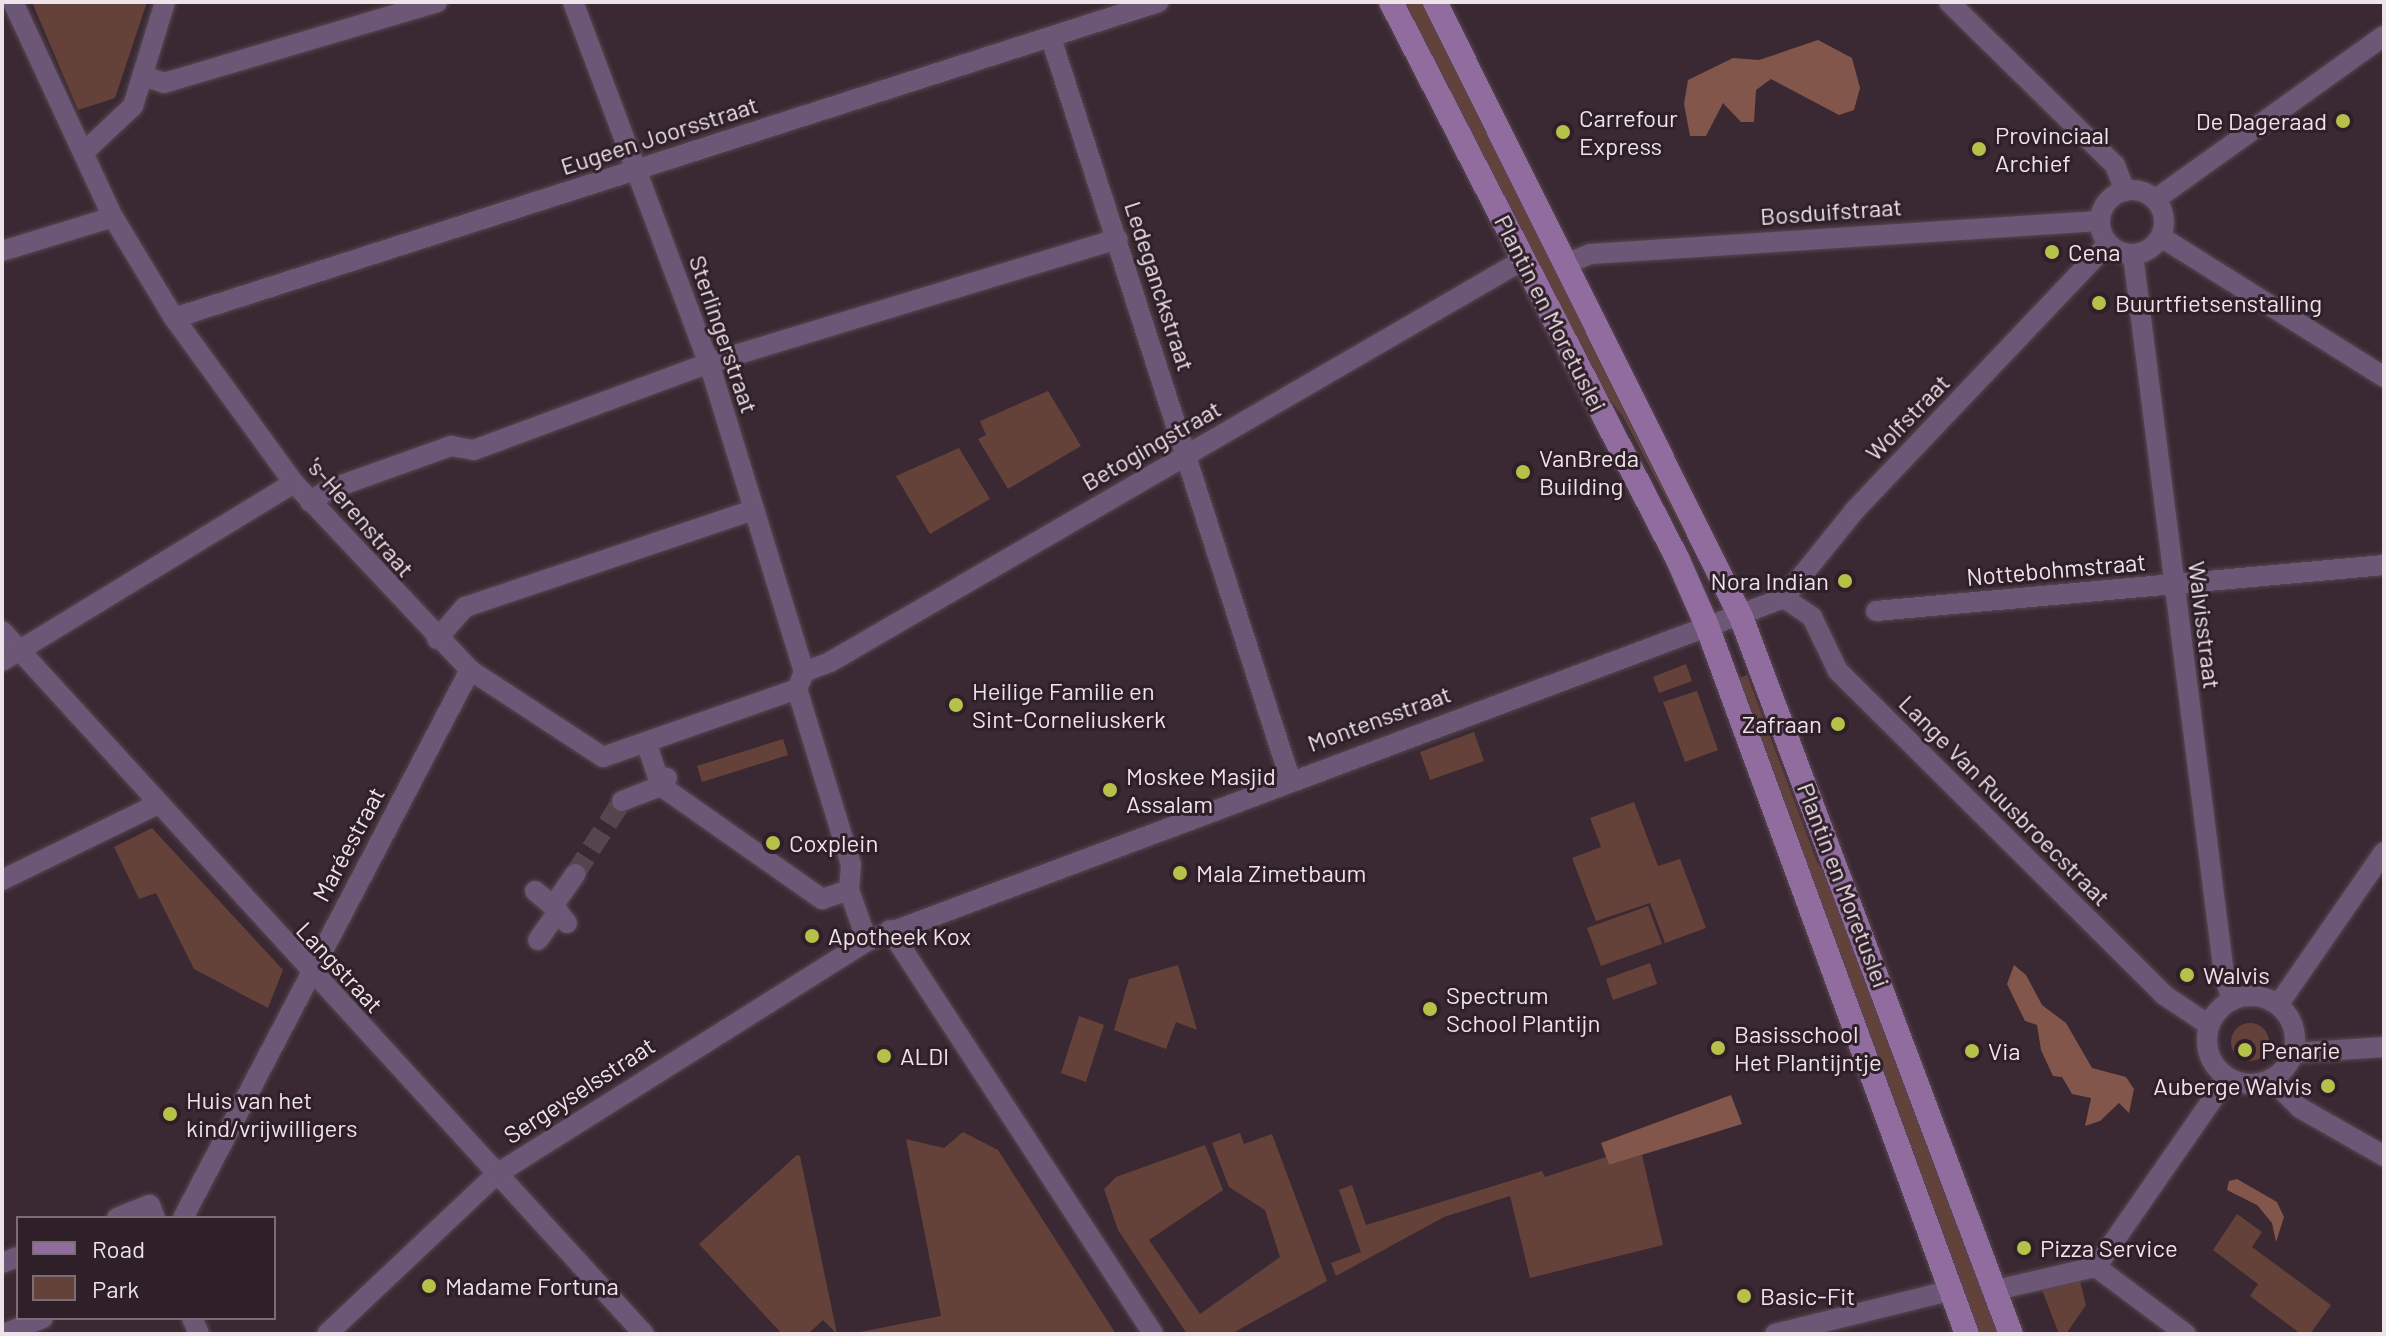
<!DOCTYPE html>
<html>
<head>
<meta charset="utf-8">
<style>
	body { margin:0 }
	#map { position:relative; width:2386px; height:1336px; overflow:hidden; background:#3a2933; font-family:Barlow,sans-serif }
	div>[style] { position:absolute }
	.green>* { inset:0; background:#64423a }
	.round { border-radius:50% }
	.forest>* { inset:0; background:#83564b }
	.street-tunnel>* { height:20px; margin-top:-10px; transform-origin:0; background:repeating-linear-gradient(90deg,#55454e 0 20px,transparent 0 30px) }
	.roads { filter:drop-shadow(0 0 2px #574750) drop-shadow(0 0 2px #574750) }
	.street>* { height:20px; margin:-10px; padding:0 10px; transform-origin:10px; border-radius:10px; background:#6d5776 }
	.street>.ring { margin:-10px; padding:0; box-sizing:content-box; background:none; border:20px solid #6d5776; border-radius:50% }
	.secondary>* { height:24px; margin:-12px; padding:0 12px; transform-origin:12px; border-radius:12px; background:#906d9e }
	.dots>* { width:22px; height:22px; translate:-50% -50%; box-sizing:border-box; border:4px solid #2f1f29; border-radius:50% }
	span { translate:-50% -50%; white-space:nowrap; text-align:center; line-height:1.15; -webkit-text-stroke:6px #2f1f29; paint-order:stroke }
	.poi-label { font-size:24px; color:#eee3e9 }
	.left { translate:0 -50%; text-align:left }
	.right { translate:-100% -50%; text-align:right }
	.street-label { font-size:24px; color:#eee3e9 }
	.frame { position:absolute; inset:0; border:4px solid #eee3e9; pointer-events:none }
	.legend { position:absolute; left:16px; top:1216px; width:260px; height:104px; box-sizing:border-box; background:#2f1f29; border:2px solid #7b6d76; margin:0; padding:10px 14px; list-style:none; font-size:24px; color:#eee3e9 }
	.legend li { display:flex; align-items:center; gap:16px; height:40px }
	.legend b { width:40px; border:2px solid #7b6d76 }
</style>
</head>
<body>
<div id="map">
	<div class="green">
		<div style="clip-path:polygon(32px 2px,147px 2px,115px 98px,78px 110px)"></div>
		<div style="clip-path:polygon(1405px 2px,1423px 2px,1702px 551px,1696px 554px,1622px 415px,1597px 384px)"></div>
		<div style="clip-path:polygon(1048px 391px,1081px 446px,1008px 489px,978px 439px,986px 435px,980px 421px)"></div>
		<div style="clip-path:polygon(959px 448px,990px 499px,930px 534px,896px 476px)"></div>
		<div style="clip-path:polygon(1686px 664px,1692px 681px,1659px 693px,1653px 677px)"></div>
		<div style="clip-path:polygon(1747px 675px,1817px 862px,1840px 898px,2001px 1334px,1980px 1334px,1739px 678px)"></div>
		<div style="clip-path:polygon(1697px 691px,1718px 750px,1685px 762px,1663px 702px)"></div>
		<div style="clip-path:polygon(1474px 732px,1484px 761px,1430px 780px,1420px 752px)"></div>
		<div style="clip-path:polygon(783px 739px,788px 755px,702px 782px,697px 766px)"></div>
		<div style="clip-path:polygon(1634px 802px,1658px 866px,1680px 859px,1706px 928px,1665px 943px,1650px 903px,1596px 921px,1572px 858px,1601px 847px,1590px 818px)"></div>
		<div style="clip-path:polygon(152px 828px,283px 970px,268px 1008px,194px 969px,156px 893px,139px 899px,114px 847px)"></div>
		<div style="clip-path:polygon(1648px 906px,1662px 944px,1601px 966px,1587px 928px)"></div>
		<div style="clip-path:polygon(1650px 963px,1657px 984px,1613px 1000px,1606px 979px)"></div>
		<div style="clip-path:polygon(1178px 965px,1197px 1030px,1176px 1022px,1166px 1049px,1114px 1030px,1129px 979px)"></div>
		<div style="clip-path:polygon(1079px 1016px,1104px 1025px,1086px 1082px,1061px 1073px)"></div>
		<div class="round" style="left:2231px;top:1023px;width:38px;height:38px"></div>
		<div style="clip-path:polygon(963px 1132px,998px 1150px,1116px 1334px,850px 1334px,941px 1316px,906px 1139px,944px 1148px)"></div>
		<div style="clip-path:polygon(1240px 1133px,1244px 1144px,1272px 1134px,1327px 1281px,1231px 1334px,1187px 1334px,1118px 1230px,1104px 1189px,1116px 1177px,1205px 1145px,1223px 1190px,1149px 1240px,1200px 1314px,1280px 1257px,1265px 1210px,1229px 1187px,1212px 1143px)"></div>
		<div style="clip-path:polygon(797px 1155px,800px 1156px,837px 1334px,823px 1320px,808px 1334px,782px 1334px,699px 1244px)"></div>
		<div style="clip-path:polygon(1642px 1155px,1663px 1245px,1530px 1278px,1510px 1196px,1444px 1217px,1336px 1276px,1331px 1263px,1361px 1252px,1339px 1190px,1352px 1185px,1366px 1225px,1542px 1171px,1545px 1177px,1606px 1157px,1609px 1165px)"></div>
		<div style="clip-path:polygon(2237px 1214px,2262px 1232px,2252px 1247px,2331px 1305px,2310px 1334px,2301px 1334px,2250px 1296px,2258px 1284px,2213px 1250px)"></div>
		<div style="clip-path:polygon(2080px 1281px,2086px 1305px,2066px 1334px,2059px 1334px,2042px 1290px)"></div>
	</div>
	<div class="forest">
		<div style="clip-path:polygon(1818px 40px,1852px 58px,1860px 88px,1854px 110px,1839px 115px,1771px 79px,1756px 90px,1754px 122px,1741px 122px,1723px 103px,1706px 136px,1690px 136px,1684px 104px,1688px 80px,1733px 58px,1759px 60px)"></div>
		<div style="clip-path:polygon(2014px 965px,2026px 975px,2042px 1005px,2066px 1023px,2092px 1068px,2126px 1077px,2134px 1089px,2129px 1113px,2119px 1103px,2100px 1121px,2085px 1126px,2091px 1098px,2072px 1094px,2062px 1077px,2053px 1076px,2041px 1050px,2037px 1025px,2025px 1021px,2007px 984px)"></div>
		<div style="clip-path:polygon(1731px 1095px,1742px 1124px,1609px 1165px,1601px 1143px)"></div>
		<div style="clip-path:polygon(2237px 1179px,2277px 1202px,2284px 1217px,2276px 1242px,2272px 1223px,2257px 1205px,2227px 1190px,2229px 1181px)"></div>
	</div>
	<div class="street-tunnel">
		<div style="left:575px;top:874px;width:87px;rotate:-57.2deg"></div>
	</div>
	<div class="roads">
		<div class="street">
			<div style="left:13px;top:2px;width:237px;rotate:65.1deg"></div>
			<div style="left:113px;top:217px;width:118px;rotate:58.9deg"></div>
			<div style="left:174px;top:318px;width:204px;rotate:54deg"></div>
			<div style="left:294px;top:483px;width:257px;rotate:46.7deg"></div>
			<div style="left:470px;top:670px;width:159px;rotate:33.2deg"></div>
			<div style="left:603px;top:757px;width:206px;rotate:-19.3deg"></div>
			<div style="left:573px;top:2px;width:386px;rotate:69.4deg"></div>
			<div style="left:709px;top:363px;width:323px;rotate:72.9deg"></div>
			<div style="left:804px;top:672px;width:11px;rotate:112deg"></div>
			<div style="left:1949px;top:2px;width:233px;rotate:44.5deg"></div>
			<div style="left:2115px;top:165px;width:28px;rotate:69deg"></div>
			<div style="left:1051px;top:38px;width:779px;rotate:72.12deg"></div>
			<div style="left:143px;top:76px;width:22px;rotate:18deg"></div>
			<div style="left:164px;top:83px;width:285px;rotate:-16.5deg"></div>
			<div style="left:83px;top:153px;width:69px;rotate:-43.2deg"></div>
			<div style="left:133px;top:106px;width:109px;rotate:-72.9deg"></div>
			<div class="ring" style="left:2100px;top:190px;width:44px;height:44px"></div>
			<div style="left:2156px;top:199px;width:280px;rotate:-35.6deg"></div>
			<div style="left:2161px;top:237px;width:263px;rotate:32.1deg"></div>
			<div style="left:2px;top:251px;width:116px;rotate:-17deg"></div>
			<div style="left:2133px;top:255px;width:725px;rotate:82.79deg"></div>
			<div style="left:2224px;top:974px;width:27px;rotate:73deg"></div>
			<div style="left:1568px;top:263px;width:24px;rotate:-22deg"></div>
			<div style="left:1590px;top:254px;width:510px;rotate:-3.71deg"></div>
			<div style="left:174px;top:318px;width:1034px;rotate:-17.79deg"></div>
			<div style="left:310px;top:502px;width:22px;rotate:-34deg"></div>
			<div style="left:328px;top:490px;width:131px;rotate:-19.7deg"></div>
			<div style="left:451px;top:446px;width:23px;rotate:10deg"></div>
			<div style="left:474px;top:450px;width:251px;rotate:-20.3deg"></div>
			<div style="left:709px;top:363px;width:427px;rotate:-16.9deg"></div>
			<div style="left:1784px;top:598px;width:34px;rotate:34deg"></div>
			<div style="left:1812px;top:617px;width:60px;rotate:64.3deg"></div>
			<div style="left:1838px;top:671px;width:460px;rotate:44.8deg"></div>
			<div style="left:2164px;top:995px;width:54px;rotate:33.7deg"></div>
			<div style="left:1876px;top:611px;width:510px;rotate:-5.17deg"></div>
			<div style="left:2px;top:631px;width:952px;rotate:47.6deg"></div>
			<div style="left:437px;top:639px;width:43px;rotate:-48.8deg"></div>
			<div style="left:465px;top:607px;width:305px;rotate:-18.6deg"></div>
			<div style="left:2px;top:661px;width:342px;rotate:-31.4deg"></div>
			<div style="left:804px;top:672px;width:28px;rotate:-21deg"></div>
			<div style="left:830px;top:662px;width:801px;rotate:-30.12deg"></div>
			<div style="left:797px;top:689px;width:183px;rotate:72.9deg"></div>
			<div style="left:851px;top:864px;width:26px;rotate:94deg"></div>
			<div style="left:849px;top:890px;width:54px;rotate:70.6deg"></div>
			<div style="left:646px;top:742px;width:46px;rotate:71.2deg"></div>
			<div style="left:661px;top:786px;width:197px;rotate:35.1deg"></div>
			<div style="left:822px;top:899px;width:28px;rotate:-18deg"></div>
			<div style="left:622px;top:801px;width:42px;rotate:-21deg"></div>
			<div style="left:661px;top:786px;width:10px;rotate:-53deg"></div>
			<div style="left:2px;top:880px;width:174px;rotate:-26deg"></div>
			<div style="left:535px;top:891px;width:23px;rotate:40deg"></div>
			<div style="left:567px;top:923px;width:22px;rotate:-129deg"></div>
			<div style="left:553px;top:906px;width:39px;rotate:-55deg"></div>
			<div style="left:890px;top:930px;width:482px;rotate:56.9deg"></div>
			<div style="left:538px;top:940px;width:35px;rotate:-55deg"></div>
			<div class="ring" style="left:2207px;top:996px;width:68px;height:68px"></div>
			<div style="left:2278px;top:1005px;width:186px;rotate:-55.3deg"></div>
			<div style="left:2293px;top:1053px;width:91px;rotate:-3.8deg"></div>
			<div style="left:2271px;top:1079px;width:41px;rotate:45deg"></div>
			<div style="left:2300px;top:1108px;width:97px;rotate:29.7deg"></div>
			<div style="left:117px;top:1218px;width:35px;rotate:-22deg"></div>
			<div style="left:150px;top:1205px;width:14px;rotate:69deg"></div>
			<div style="left:183px;top:1218px;width:619px;rotate:-62.36deg"></div>
			<div style="left:2px;top:1263px;width:17px;rotate:-21deg"></div>
			<div style="left:2096px;top:1267px;width:112px;rotate:36.7deg"></div>
			<div style="left:1996px;top:1290px;width:103px;rotate:-13deg"></div>
			<div style="left:2096px;top:1267px;width:231px;rotate:-55.2deg"></div>
			<div style="left:192px;top:1318px;width:17px;rotate:66deg"></div>
			<div style="left:4px;top:1334px;width:42px;rotate:-22.3deg"></div>
			<div style="left:327px;top:1334px;width:233px;rotate:-43.3deg"></div>
			<div style="left:497px;top:1174px;width:437px;rotate:-32.2deg"></div>
			<div style="left:867px;top:941px;width:979px;rotate:-20.51deg"></div>
			<div style="left:1784px;top:598px;width:113px;rotate:-51.1deg"></div>
			<div style="left:1855px;top:510px;width:366px;rotate:-46.5deg"></div>
			<div style="left:1775px;top:1334px;width:183px;rotate:-13.9deg"></div>
		</div>
		<div class="secondary">
			<div style="left:1391px;top:2px;width:627px;rotate:62.78deg"></div>
			<div style="left:1678px;top:560px;width:72px;rotate:66.3deg"></div>
			<div style="left:1707px;top:626px;width:754px;rotate:69.84deg"></div>
			<div style="left:1435px;top:2px;width:687px;rotate:63.55deg"></div>
			<div style="left:1741px;top:617px;width:766px;rotate:69.37deg"></div>
		</div>
	</div>
	<div class="dots">
		<div style="left:2343px;top:121px;background:#b6c149"></div>
		<div style="left:1563px;top:132px;background:#b6c149"></div>
		<div style="left:1979px;top:149px;background:#b6c149"></div>
		<div style="left:2052px;top:252px;background:#b6c149"></div>
		<div style="left:2099px;top:303px;background:#b6c149"></div>
		<div style="left:1523px;top:472px;background:#b6c149"></div>
		<div style="left:1845px;top:581px;background:#b6c149"></div>
		<div style="left:956px;top:705px;background:#b6c149"></div>
		<div style="left:1838px;top:724px;background:#b6c149"></div>
		<div style="left:1110px;top:790px;background:#b6c149"></div>
		<div style="left:773px;top:843px;background:#b6c149"></div>
		<div style="left:1180px;top:873px;background:#b6c149"></div>
		<div style="left:812px;top:936px;background:#b6c149"></div>
		<div style="left:2187px;top:975px;background:#b6c149"></div>
		<div style="left:1430px;top:1009px;background:#b6c149"></div>
		<div style="left:1718px;top:1048px;background:#b6c149"></div>
		<div style="left:2245px;top:1050px;background:#b6c149"></div>
		<div style="left:1972px;top:1051px;background:#b6c149"></div>
		<div style="left:884px;top:1056px;background:#b6c149"></div>
		<div style="left:2328px;top:1086px;background:#b6c149"></div>
		<div style="left:170px;top:1114px;background:#b6c149"></div>
		<div style="left:2024px;top:1248px;background:#b6c149"></div>
		<div style="left:429px;top:1286px;background:#b6c149"></div>
		<div style="left:1744px;top:1296px;background:#b6c149"></div>
	</div>
	<div class="poi-label">
		<span class="left" style="left:1579px;top:132px">Carrefour<br>Express</span>
		<span class="right" style="left:2327px;top:121px">De Dageraad</span>
		<span class="left" style="left:1995px;top:149px">Provinciaal<br>Archief</span>
		<span class="left" style="left:2068px;top:252px">Cena</span>
		<span class="left" style="left:2115px;top:303px">Buurtfietsenstalling</span>
		<span class="left" style="left:1539px;top:472px">VanBreda<br>Building</span>
		<span class="right" style="left:1829px;top:581px">Nora Indian</span>
		<span class="left" style="left:972px;top:705px">Heilige Familie en<br>Sint-Corneliuskerk</span>
		<span class="right" style="left:1822px;top:724px">Zafraan</span>
		<span class="left" style="left:1126px;top:790px">Moskee Masjid<br>Assalam</span>
		<span class="left" style="left:789px;top:843px">Coxplein</span>
		<span class="left" style="left:1196px;top:873px">Mala Zimetbaum</span>
		<span class="left" style="left:828px;top:936px">Apotheek Kox</span>
		<span class="left" style="left:2203px;top:975px">Walvis</span>
		<span class="left" style="left:1446px;top:1009px">Spectrum<br>School Plantijn</span>
		<span class="left" style="left:1734px;top:1048px">Basisschool<br>Het Plantijntje</span>
		<span class="left" style="left:2261px;top:1050px">Penarie</span>
		<span class="left" style="left:1988px;top:1051px">Via</span>
		<span class="left" style="left:900px;top:1056px">ALDI</span>
		<span class="right" style="left:2312px;top:1086px">Auberge Walvis</span>
		<span class="left" style="left:186px;top:1114px">Huis van het<br>kind/vrijwilligers</span>
		<span class="left" style="left:2040px;top:1248px">Pizza Service</span>
		<span class="left" style="left:445px;top:1286px">Madame Fortuna</span>
		<span class="left" style="left:1760px;top:1296px">Basic-Fit</span>
	</div>
	<div class="street-label">
		<span style="left:659px;top:135px;rotate:-18deg">Eugeen Joorsstraat</span>
		<span style="left:1831px;top:211px;rotate:-4deg">Bosduifstraat</span>
		<span style="left:1160px;top:286px;rotate:72deg">Ledeganckstraat</span>
		<span style="left:1551px;top:313px;rotate:63deg">Plantin en Moretuslei</span>
		<span style="left:724px;top:334px;rotate:71deg">Sterlingerstraat</span>
		<span style="left:1907px;top:417px;rotate:-46deg">Wolfstraat</span>
		<span style="left:1151px;top:445px;rotate:-30deg">Betogingstraat</span>
		<span style="left:361px;top:517px;rotate:49deg">'s-Herenstraat</span>
		<span style="left:2056px;top:569px;rotate:-5deg">Nottebohmstraat</span>
		<span style="left:2205px;top:625px;rotate:83deg">Walvisstraat</span>
		<span style="left:1379px;top:718px;rotate:-20deg">Montensstraat</span>
		<span style="left:2005px;top:800px;rotate:45deg">Lange Van Ruusbroecstraat</span>
		<span style="left:348px;top:844px;rotate:-62deg">Maréestraat</span>
		<span style="left:1844px;top:885px;rotate:69deg">Plantin en Moretuslei</span>
		<span style="left:340px;top:967px;rotate:47deg">Langstraat</span>
		<span style="left:579px;top:1090px;rotate:-33deg">Sergeyselsstraat</span>
	</div>
	<div class="frame"></div>
	<ul class="legend">
	<li><b style="height:10px;background:#906d9e"></b>Road</li>
	<li><b style="height:22px;background:#64423a"></b>Park</li>
	</ul>
</div>
</body>
</html>
